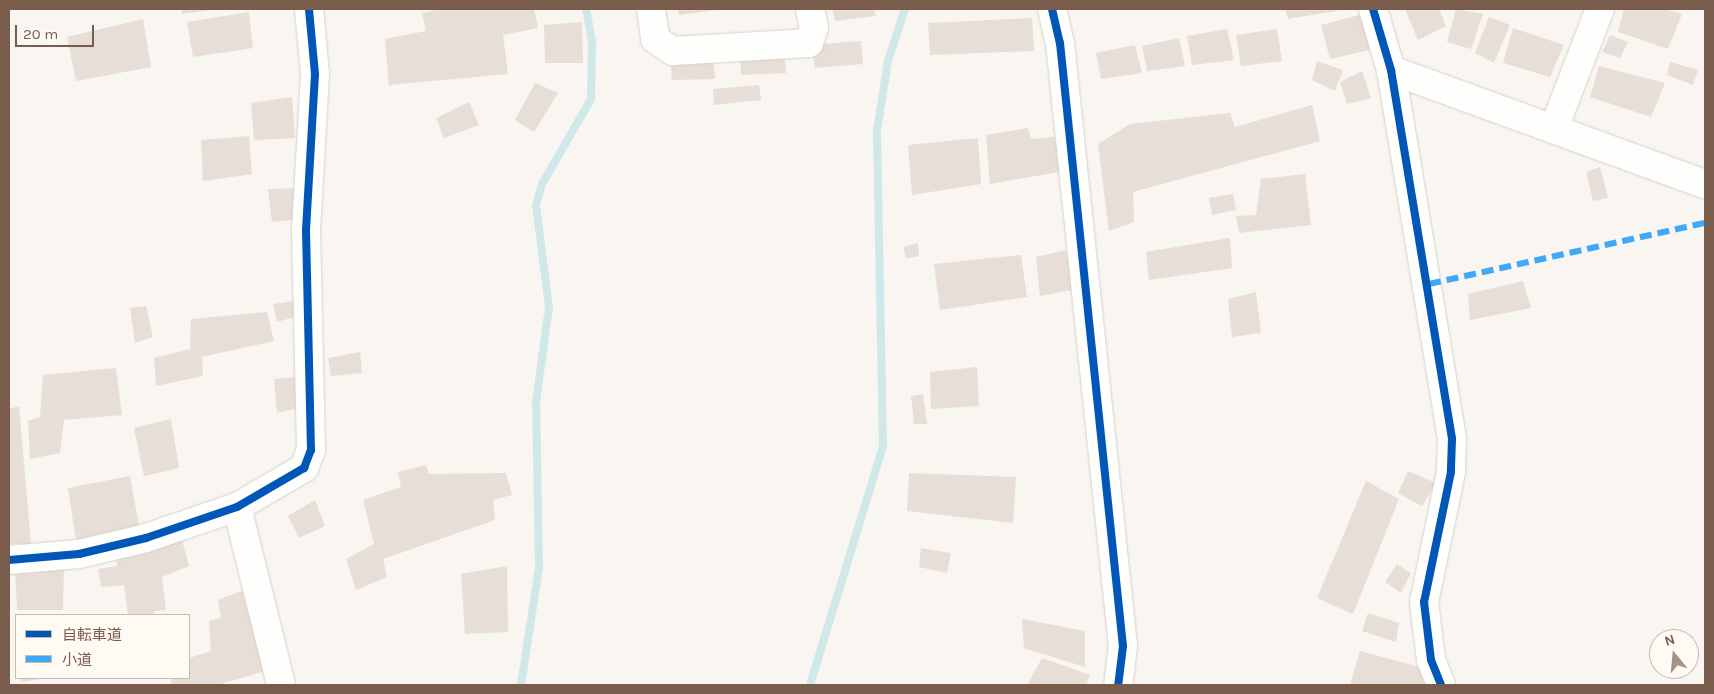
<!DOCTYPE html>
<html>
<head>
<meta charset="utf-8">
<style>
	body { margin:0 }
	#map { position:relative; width:1714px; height:694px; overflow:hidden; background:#f9f5f0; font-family:Karla,"Noto Sans JP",sans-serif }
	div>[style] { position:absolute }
	.stream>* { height:8px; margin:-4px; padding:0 4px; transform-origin:4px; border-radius:4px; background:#d0e8ea }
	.building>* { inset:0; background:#e6ded7 }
	.roads { filter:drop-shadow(0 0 1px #d7d1cb) drop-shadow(0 0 1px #d7d1cb) }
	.minor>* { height:28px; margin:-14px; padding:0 14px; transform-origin:14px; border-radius:14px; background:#fefefd }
	.quiet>* { height:6px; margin-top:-3px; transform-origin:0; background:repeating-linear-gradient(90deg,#3fa9f5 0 12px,transparent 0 18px) }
	.cycleway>* { height:8px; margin:-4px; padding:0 4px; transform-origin:4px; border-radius:4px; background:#0057b8 }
	span { translate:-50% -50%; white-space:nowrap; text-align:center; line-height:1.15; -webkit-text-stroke:5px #fffaf3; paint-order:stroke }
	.frame { position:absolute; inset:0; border:10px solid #7a5c4d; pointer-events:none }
	.legend { position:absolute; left:15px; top:614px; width:175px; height:65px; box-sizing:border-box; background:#fffaf3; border:1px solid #cabbb1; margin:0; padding:6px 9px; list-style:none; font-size:15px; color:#7a5c4d }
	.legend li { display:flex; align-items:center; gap:10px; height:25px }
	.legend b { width:25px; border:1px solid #cabbb1 }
	.north { position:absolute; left:1649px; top:629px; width:50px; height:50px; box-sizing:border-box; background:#fffaf3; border:1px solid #cabbb1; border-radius:50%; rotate:343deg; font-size:14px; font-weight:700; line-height:20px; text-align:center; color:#7a5c4d }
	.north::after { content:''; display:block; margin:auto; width:18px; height:22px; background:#a69286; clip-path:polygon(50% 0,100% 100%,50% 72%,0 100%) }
	.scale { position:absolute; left:15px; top:25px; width:79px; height:22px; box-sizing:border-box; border:2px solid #7a5c4d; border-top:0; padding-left:6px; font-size:15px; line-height:18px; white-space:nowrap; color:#7a5c4d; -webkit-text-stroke:4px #fffaf3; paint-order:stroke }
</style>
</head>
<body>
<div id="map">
	<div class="stream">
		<div style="left:521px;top:685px;width:118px;rotate:-81.3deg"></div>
		<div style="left:539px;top:568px;width:166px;rotate:-91deg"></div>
		<div style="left:536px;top:402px;width:96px;rotate:-82.2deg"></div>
		<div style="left:549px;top:307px;width:103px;rotate:-97.3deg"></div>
		<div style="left:536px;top:205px;width:22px;rotate:-74deg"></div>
		<div style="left:542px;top:184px;width:98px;rotate:-60deg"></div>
		<div style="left:591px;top:99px;width:57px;rotate:-89deg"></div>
		<div style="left:592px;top:42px;width:34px;rotate:-100deg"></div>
		<div style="left:810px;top:685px;width:250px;rotate:-73deg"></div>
		<div style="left:883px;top:446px;width:315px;rotate:-91.1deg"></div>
		<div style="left:877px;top:131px;width:71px;rotate:-81.1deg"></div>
		<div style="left:888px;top:61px;width:55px;rotate:-71.9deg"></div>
	</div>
	<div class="building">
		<div style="clip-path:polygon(182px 9px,212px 9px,212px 10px,182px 14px)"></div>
		<div style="clip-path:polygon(441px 9px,534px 9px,538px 28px,503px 35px,508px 74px,389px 85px,385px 39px,426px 31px,422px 13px)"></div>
		<div style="clip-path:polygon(678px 9px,717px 9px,717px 10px,679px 15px)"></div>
		<div style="clip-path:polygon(832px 9px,874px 9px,876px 16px,835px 21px)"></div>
		<div style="clip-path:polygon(1285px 9px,1341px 9px,1341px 10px,1288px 19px)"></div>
		<div style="clip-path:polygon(1405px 9px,1439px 9px,1446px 26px,1418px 40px)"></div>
		<div style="clip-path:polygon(1456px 9px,1483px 14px,1471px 49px,1447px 42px)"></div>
		<div style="clip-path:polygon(1624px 9px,1664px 9px,1682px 14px,1668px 49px,1618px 32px)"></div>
		<div style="clip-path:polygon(249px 12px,253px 48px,193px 57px,187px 22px)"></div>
		<div style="clip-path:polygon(1363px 14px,1373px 49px,1330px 59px,1321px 25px)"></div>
		<div style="clip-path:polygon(1489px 17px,1510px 25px,1494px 63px,1475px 53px)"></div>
		<div style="clip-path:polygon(1032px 18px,1034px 51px,930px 55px,928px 23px)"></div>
		<div style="clip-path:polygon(143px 19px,151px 67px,76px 81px,67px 37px)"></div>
		<div style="clip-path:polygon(582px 22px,583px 63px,545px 63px,544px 25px)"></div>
		<div style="clip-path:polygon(1513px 28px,1564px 45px,1550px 77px,1503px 63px)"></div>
		<div style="clip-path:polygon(1227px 29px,1234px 60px,1192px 65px,1187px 36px)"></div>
		<div style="clip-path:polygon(1277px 29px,1282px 61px,1241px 66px,1236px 35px)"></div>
		<div style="clip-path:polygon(1610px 35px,1628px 42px,1620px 58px,1602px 52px)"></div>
		<div style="clip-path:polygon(1179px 38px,1185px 66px,1147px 71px,1142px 46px)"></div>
		<div style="clip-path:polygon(861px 41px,863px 64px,815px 68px,811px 45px)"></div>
		<div style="clip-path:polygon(1135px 45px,1142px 73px,1101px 79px,1096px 53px)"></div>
		<div style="clip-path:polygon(784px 49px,786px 73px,741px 75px,740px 51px)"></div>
		<div style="clip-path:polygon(713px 55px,715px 79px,672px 80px,670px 57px)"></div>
		<div style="clip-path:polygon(1317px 61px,1343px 70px,1335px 91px,1312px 80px)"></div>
		<div style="clip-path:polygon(1670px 62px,1698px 70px,1693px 85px,1667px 75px)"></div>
		<div style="clip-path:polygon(1599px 66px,1665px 83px,1651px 117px,1590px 97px)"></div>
		<div style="clip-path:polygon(1362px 71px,1371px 98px,1347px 104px,1340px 82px)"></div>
		<div style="clip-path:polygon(535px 83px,558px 93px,534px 132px,515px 120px)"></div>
		<div style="clip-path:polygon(759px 85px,761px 100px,714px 105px,713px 89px)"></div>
		<div style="clip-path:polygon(292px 97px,295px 138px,254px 140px,251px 103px)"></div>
		<div style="clip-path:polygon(469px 102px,479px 125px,444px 138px,436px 118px)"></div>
		<div style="clip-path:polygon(1312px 105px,1320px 141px,1133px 192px,1134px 222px,1109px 231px,1098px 144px,1130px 124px,1230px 113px,1235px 127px)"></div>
		<div style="clip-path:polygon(1028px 128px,1031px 139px,1054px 137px,1064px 171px,990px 184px,986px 135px)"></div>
		<div style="clip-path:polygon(249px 136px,252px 174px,203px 181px,201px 140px)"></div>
		<div style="clip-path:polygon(978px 138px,981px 184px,912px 195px,908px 145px)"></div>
		<div style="clip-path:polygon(1600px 167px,1608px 198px,1593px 201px,1586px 172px)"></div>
		<div style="clip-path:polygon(1305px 174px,1311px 225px,1239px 233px,1236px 216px,1256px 215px,1261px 179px)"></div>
		<div style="clip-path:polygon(299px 188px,301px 219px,272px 222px,268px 189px)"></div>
		<div style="clip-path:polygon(1233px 194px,1236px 210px,1212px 215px,1209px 198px)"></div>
		<div style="clip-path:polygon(1230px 238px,1232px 268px,1149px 280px,1146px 252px)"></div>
		<div style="clip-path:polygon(918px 243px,919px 256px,906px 258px,903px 247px)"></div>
		<div style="clip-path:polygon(1066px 250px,1076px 289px,1040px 296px,1036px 257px)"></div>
		<div style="clip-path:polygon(1021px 255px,1027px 297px,940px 310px,934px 264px)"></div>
		<div style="clip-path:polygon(1523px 281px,1531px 308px,1470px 320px,1468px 294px)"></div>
		<div style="clip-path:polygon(1256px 292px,1261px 333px,1232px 337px,1228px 299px)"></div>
		<div style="clip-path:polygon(296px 301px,301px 315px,277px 322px,273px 304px)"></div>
		<div style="clip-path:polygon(146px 306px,153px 337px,135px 343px,130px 308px)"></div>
		<div style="clip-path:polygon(267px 312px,274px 341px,202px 357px,203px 376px,156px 386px,154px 358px,190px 349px,191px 319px)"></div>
		<div style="clip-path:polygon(360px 352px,362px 373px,331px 376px,328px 358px)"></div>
		<div style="clip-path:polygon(977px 367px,979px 406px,931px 409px,930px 372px)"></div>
		<div style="clip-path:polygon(116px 368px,122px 415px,64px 420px,60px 453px,30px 459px,28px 421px,40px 417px,43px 375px)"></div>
		<div style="clip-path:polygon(296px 377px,298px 408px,277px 413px,274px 379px)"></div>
		<div style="clip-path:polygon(923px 394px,927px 424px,914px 424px,911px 396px)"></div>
		<div style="clip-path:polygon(19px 406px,31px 544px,9px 544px,9px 409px)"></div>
		<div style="clip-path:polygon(171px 419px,179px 468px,144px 476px,134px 428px)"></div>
		<div style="clip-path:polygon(426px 465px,429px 474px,506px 473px,512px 495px,493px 500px,495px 520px,383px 559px,387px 577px,356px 590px,346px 559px,374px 544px,363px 500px,401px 487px,398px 472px)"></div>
		<div style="clip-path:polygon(1408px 471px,1436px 483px,1422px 506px,1398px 493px)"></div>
		<div style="clip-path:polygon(909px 473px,1016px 477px,1013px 523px,907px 511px)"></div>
		<div style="clip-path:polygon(130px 476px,139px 526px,76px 540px,68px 488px)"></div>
		<div style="clip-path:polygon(1366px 481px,1399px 499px,1353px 614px,1317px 598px)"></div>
		<div style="clip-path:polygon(315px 500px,325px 526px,299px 538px,288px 516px)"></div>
		<div style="clip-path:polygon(182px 540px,189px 566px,162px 577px,166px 610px,154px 611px,154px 615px,128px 615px,124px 585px,101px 587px,98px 569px,117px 566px,116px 553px)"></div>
		<div style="clip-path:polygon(921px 548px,951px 553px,947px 573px,919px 567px)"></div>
		<div style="clip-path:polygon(1397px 564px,1411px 573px,1401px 593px,1385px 582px)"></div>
		<div style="clip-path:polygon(507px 566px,508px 632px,465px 634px,461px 574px)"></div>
		<div style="clip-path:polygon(64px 568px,63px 610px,17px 610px,15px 572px)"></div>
		<div style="clip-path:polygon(242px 591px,265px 671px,217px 685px,171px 685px,171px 678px,189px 678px,189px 658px,211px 651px,209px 621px,221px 618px,218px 600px)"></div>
		<div style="clip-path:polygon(1368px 613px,1399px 623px,1396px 642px,1362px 631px)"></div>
		<div style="clip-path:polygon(1022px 619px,1085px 631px,1085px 667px,1024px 648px)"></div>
		<div style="clip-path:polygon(1360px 651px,1427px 669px,1433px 685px,1350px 685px)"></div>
		<div style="clip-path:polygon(1042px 658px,1090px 675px,1086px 685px,1027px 685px)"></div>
		<div style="clip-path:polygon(21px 678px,41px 678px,41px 679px,21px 682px)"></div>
	</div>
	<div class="roads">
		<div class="minor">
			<div style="left:651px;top:9px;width:30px;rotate:82deg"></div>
			<div style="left:655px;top:39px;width:22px;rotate:34deg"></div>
			<div style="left:673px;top:51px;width:136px;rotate:-3.4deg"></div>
			<div style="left:809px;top:43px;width:17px;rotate:-73deg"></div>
			<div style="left:814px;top:27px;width:18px;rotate:-103deg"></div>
			<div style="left:1052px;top:9px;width:35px;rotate:77deg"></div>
			<div style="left:1060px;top:43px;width:606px;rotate:84.04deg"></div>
			<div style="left:1123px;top:646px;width:39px;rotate:97deg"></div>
			<div style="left:1373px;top:9px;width:64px;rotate:73.6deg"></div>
			<div style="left:1391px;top:70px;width:374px;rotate:80.6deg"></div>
			<div style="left:1452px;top:439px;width:33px;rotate:92deg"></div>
			<div style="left:1451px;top:472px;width:133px;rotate:101.7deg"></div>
			<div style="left:1424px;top:602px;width:58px;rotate:83.1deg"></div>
			<div style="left:1431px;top:660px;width:27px;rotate:68deg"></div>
			<div style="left:1391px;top:70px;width:334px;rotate:20deg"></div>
			<div style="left:1554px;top:128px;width:128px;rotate:-68.9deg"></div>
			<div style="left:237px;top:507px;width:183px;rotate:76.1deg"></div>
			<div style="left:9px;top:560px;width:70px;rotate:-4.9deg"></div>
			<div style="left:79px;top:554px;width:69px;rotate:-13.4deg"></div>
			<div style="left:146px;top:538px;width:96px;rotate:-18.8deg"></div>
			<div style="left:237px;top:507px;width:78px;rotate:-30.2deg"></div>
			<div style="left:304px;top:468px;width:19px;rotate:-69deg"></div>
			<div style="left:311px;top:450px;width:220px;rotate:-91.3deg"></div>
			<div style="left:306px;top:230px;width:156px;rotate:-86.7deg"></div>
			<div style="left:315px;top:74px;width:65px;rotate:-95.3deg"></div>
		</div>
	</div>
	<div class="quiet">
		<div style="left:1429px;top:284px;width:283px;rotate:-12.5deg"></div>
	</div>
	<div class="cycleway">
		<div style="left:1052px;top:9px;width:35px;rotate:77deg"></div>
		<div style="left:1060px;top:43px;width:606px;rotate:84.04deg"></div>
		<div style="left:1123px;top:646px;width:39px;rotate:97deg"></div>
		<div style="left:1373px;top:9px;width:64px;rotate:73.6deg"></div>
		<div style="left:1391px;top:70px;width:374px;rotate:80.6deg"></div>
		<div style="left:1452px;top:439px;width:33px;rotate:92deg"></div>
		<div style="left:1451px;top:472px;width:133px;rotate:101.7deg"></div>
		<div style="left:1424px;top:602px;width:58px;rotate:83.1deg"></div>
		<div style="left:1431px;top:660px;width:27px;rotate:68deg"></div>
		<div style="left:9px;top:560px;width:70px;rotate:-4.9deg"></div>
		<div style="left:79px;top:554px;width:69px;rotate:-13.4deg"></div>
		<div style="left:146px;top:538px;width:96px;rotate:-18.8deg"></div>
		<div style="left:237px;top:507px;width:78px;rotate:-30.2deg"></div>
		<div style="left:304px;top:468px;width:19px;rotate:-69deg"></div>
		<div style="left:311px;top:450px;width:220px;rotate:-91.3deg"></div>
		<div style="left:306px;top:230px;width:156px;rotate:-86.7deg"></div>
		<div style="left:315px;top:74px;width:65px;rotate:-95.3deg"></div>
	</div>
	<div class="frame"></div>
	<ul class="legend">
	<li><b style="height:6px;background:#0057b8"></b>自転車道</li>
	<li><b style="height:6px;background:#3fa9f5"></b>小道</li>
	</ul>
	<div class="north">N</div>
	<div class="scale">20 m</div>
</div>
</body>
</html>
